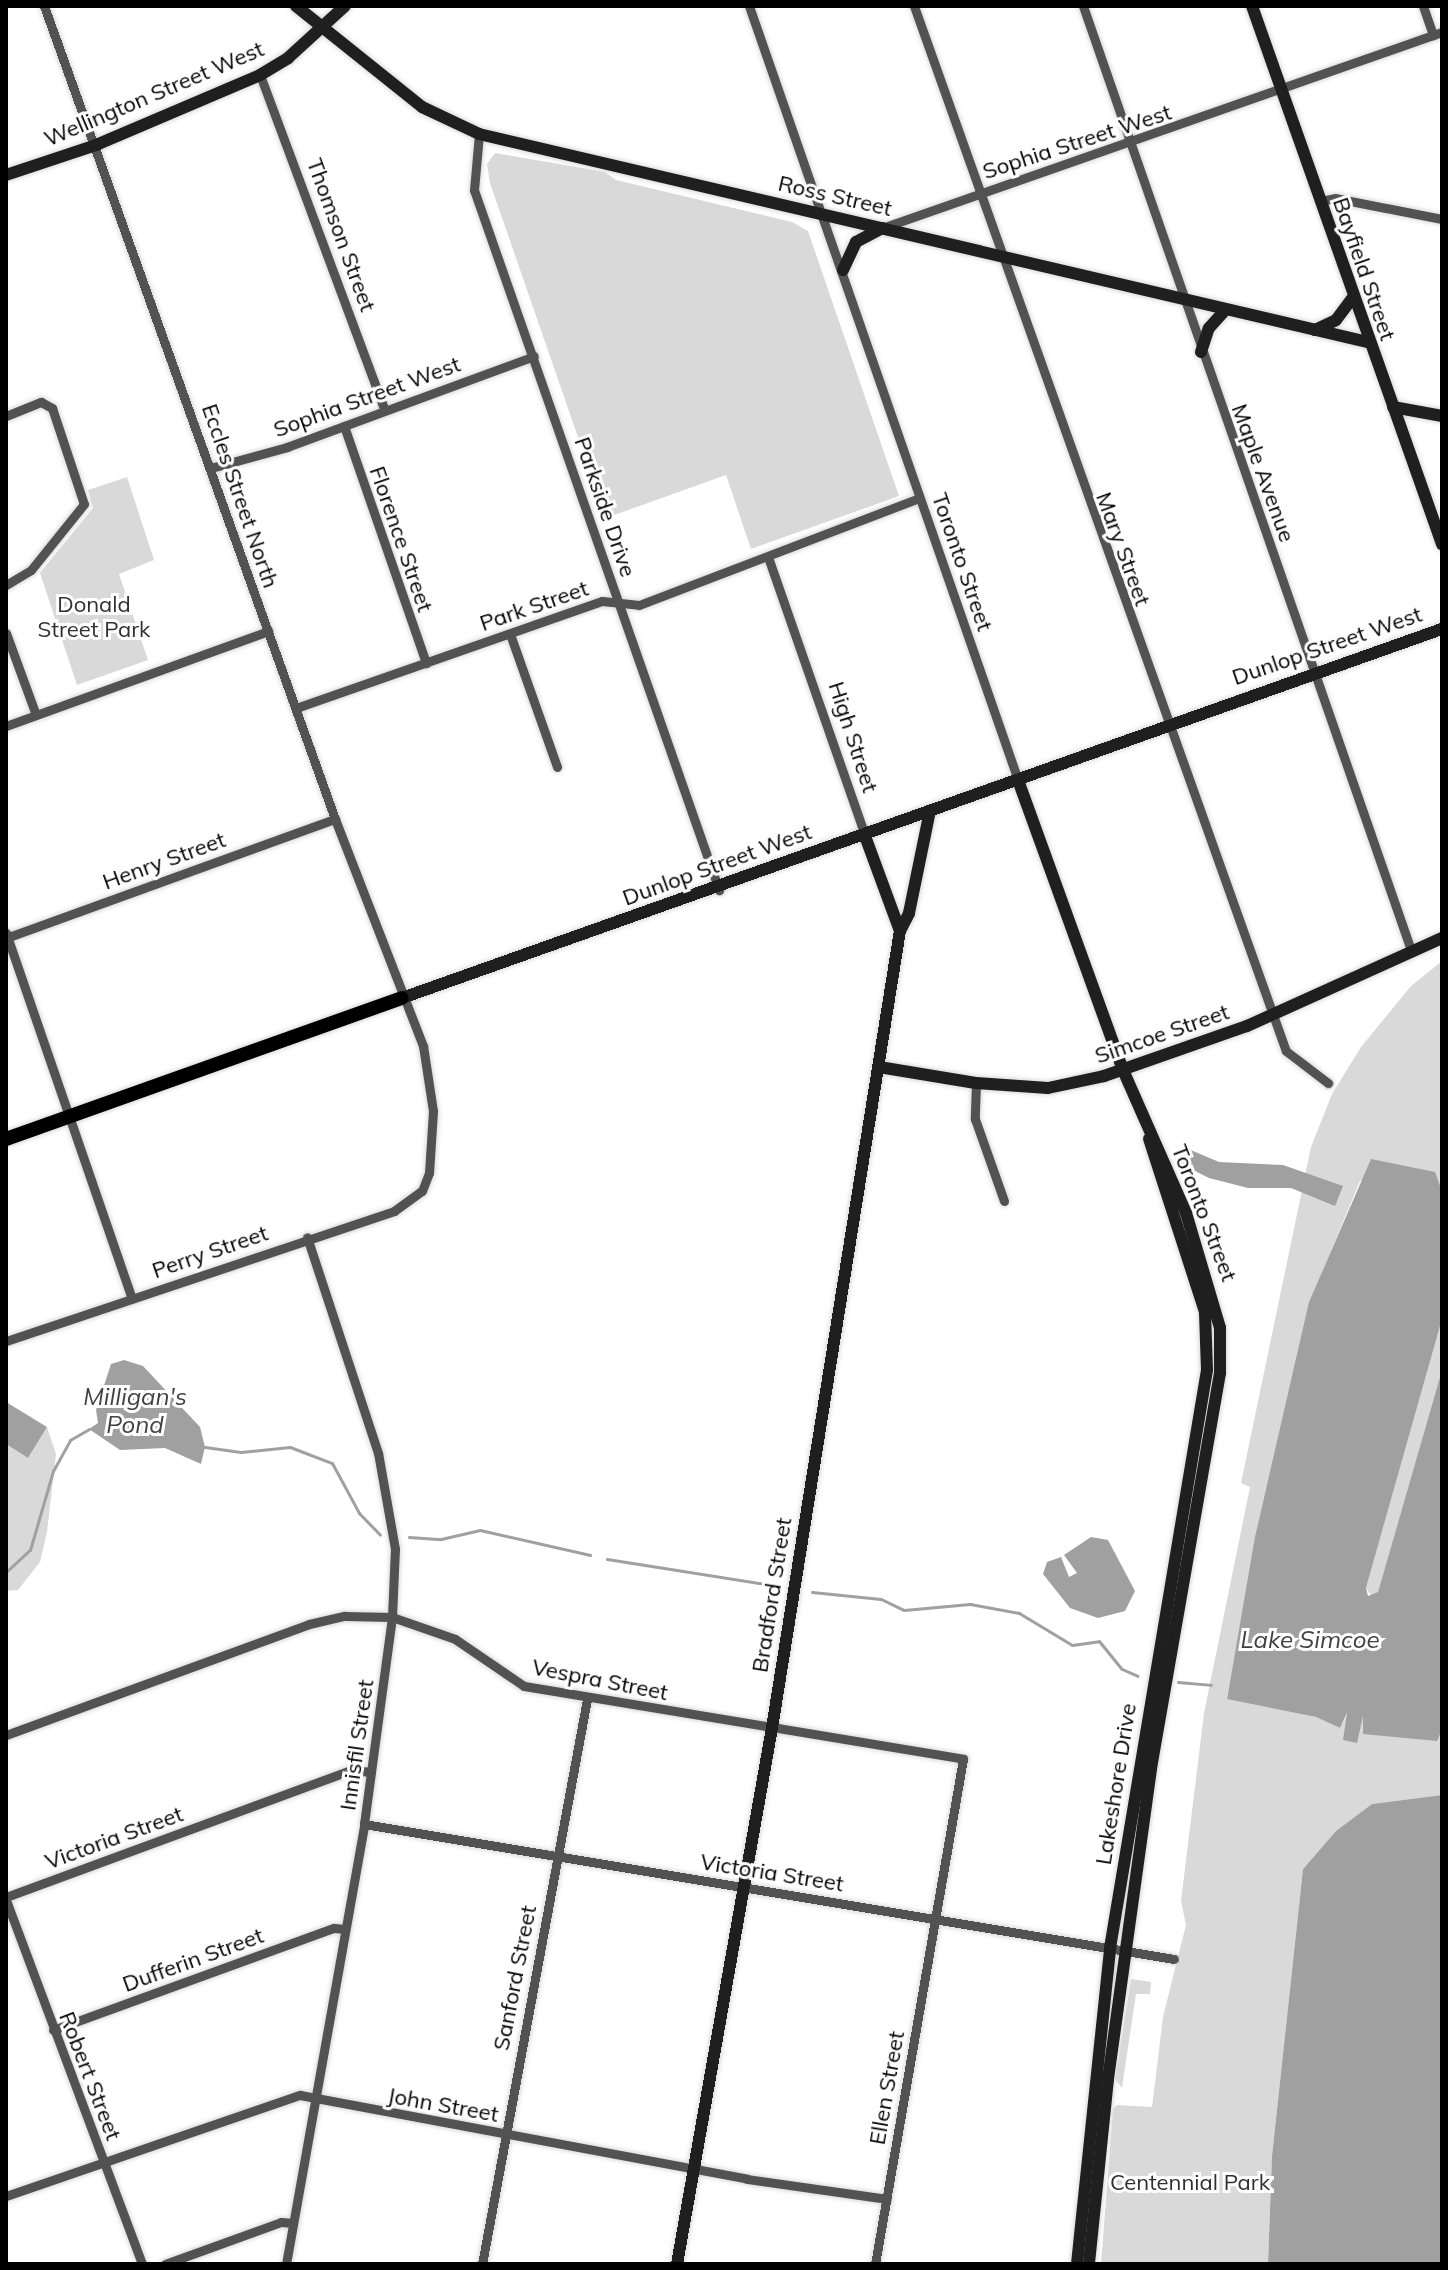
<!DOCTYPE html>
<html>
<head>
<meta charset="utf-8">
<style>
	body { margin:0 }
	#map { position:relative; width:1448px; height:2270px; overflow:hidden; background:#fff; font-family:Mulish,sans-serif }
	div>[style] { position:absolute }
	.green>* { inset:0; background:#d9d9d9 }
	.water>* { inset:0; background:#a0a0a0 }
	.stream>* { height:3px; margin:-1.5px; padding:0 1.5px; transform-origin:1.5px; border-radius:1.5px; background:#a0a0a0 }
	.roads { filter:drop-shadow(0 0 2px #dbdbdb) drop-shadow(0 0 2px #dbdbdb) }
	.street>* { height:9px; margin:-4.5px; padding:0 4.5px; transform-origin:4.5px; border-radius:4.5px; background:#525252 }
	.secondary>* { height:12px; margin:-6px; padding:0 6px; transform-origin:6px; border-radius:6px; background:#1f1f1f }
	.primary>* { height:14px; margin:-7px; padding:0 7px; transform-origin:7px; border-radius:7px; background:#000 }
	span { translate:-50% -50%; white-space:nowrap; text-align:center; line-height:1.15; -webkit-text-stroke:6px #fff; paint-order:stroke }
	.street-label { font-size:22px; color:#000 }
	.park-label { font-size:22px; color:#303030 }
	.water-label { font-size:24px; color:#414141; font-style:italic }
	.frame { position:absolute; inset:0; border:8px solid #000; pointer-events:none }
</style>
</head>
<body>
<div id="map">
	<div class="green">
		<div style="clip-path:polygon(495px 153px,605px 172px,616px 180px,792px 222px,808px 231px,899px 496px,751px 549px,726px 475px,606px 518px,490px 183px,487px 164px)"></div>
		<div style="clip-path:polygon(127px 477px,154px 560px,119px 574px,148px 660px,77px 685px,40px 573px,93px 508px,88px 490px)"></div>
		<div style="clip-path:polygon(1442px 961px,1442px 1191px,1434px 1172px,1360px 1181px,1315px 1289px,1260px 1515px,1227px 1698px,1316px 1717px,1340px 1728px,1348px 1713px,1356px 1743px,1363px 1716px,1367px 1717px,1364px 1733px,1437px 1740px,1442px 1730px,1442px 1795px,1372px 1804px,1336px 1831px,1303px 1869px,1272px 2156px,1268px 2264px,1101px 2264px,1113px 2109px,1117px 2105px,1152px 2107px,1163px 2017px,1186px 1925px,1181px 1901px,1204px 1713px,1250px 1487px,1241px 1483px,1311px 1147px,1332px 1094px,1361px 1047px,1411px 986px)"></div>
		<div style="clip-path:polygon(1442px 1319px,1442px 1370px,1378px 1592px,1372px 1597px,1366px 1588px)"></div>
		<div style="clip-path:polygon(47px 1427px,56px 1454px,47px 1532px,40px 1562px,18px 1590px,6px 1591px,6px 1444px,28px 1458px)"></div>
		<div style="clip-path:polygon(1131px 1979px,1151px 1982px,1150px 1994px,1136px 1994px,1122px 2088px,1115px 2079px)"></div>
	</div>
	<div class="water">
		<div style="clip-path:polygon(1186px 1148px,1219px 1162px,1283px 1165px,1343px 1186px,1335px 1206px,1291px 1188px,1248px 1188px,1209px 1178px,1175px 1161px)"></div>
		<div style="clip-path:polygon(1371px 1159px,1435px 1172px,1442px 1191px,1442px 1319px,1366px 1588px,1368px 1596px,1378px 1592px,1442px 1370px,1442px 1730px,1437px 1741px,1363px 1734px,1363px 1716px,1357px 1743px,1343px 1740px,1347px 1713px,1340px 1728px,1316px 1717px,1227px 1699px,1255px 1537px,1309px 1302px)"></div>
		<div style="clip-path:polygon(124px 1360px,143px 1366px,200px 1427px,205px 1447px,201px 1464px,165px 1448px,120px 1450px,89px 1429px,98px 1423px,96px 1410px,111px 1364px)"></div>
		<div style="clip-path:polygon(6px 1402px,47px 1427px,28px 1458px,6px 1444px)"></div>
		<div style="clip-path:polygon(1091px 1537px,1108px 1540px,1135px 1591px,1125px 1611px,1098px 1618px,1070px 1608px,1043px 1574px,1047px 1562px,1061px 1557px,1069px 1577px,1077px 1573px,1064px 1555px)"></div>
		<div style="clip-path:polygon(1442px 1795px,1442px 2264px,1268px 2264px,1272px 2156px,1303px 1869px,1336px 1831px,1372px 1804px)"></div>
	</div>
	<div class="stream">
		<div style="left:205px;top:1447px;width:36px;rotate:8deg"></div>
		<div style="left:241px;top:1452px;width:49px;rotate:-5.8deg"></div>
		<div style="left:290px;top:1447px;width:45px;rotate:20.9deg"></div>
		<div style="left:332px;top:1463px;width:57px;rotate:61.6deg"></div>
		<div style="left:359px;top:1513px;width:30px;rotate:46deg"></div>
		<div style="left:409px;top:1537px;width:32px;rotate:4deg"></div>
		<div style="left:441px;top:1539px;width:40px;rotate:-13deg"></div>
		<div style="left:480px;top:1530px;width:113px;rotate:12.8deg"></div>
		<div style="left:607px;top:1559px;width:167px;rotate:9deg"></div>
		<div style="left:6px;top:1572px;width:33px;rotate:-43deg"></div>
		<div style="left:30px;top:1550px;width:82px;rotate:-73.8deg"></div>
		<div style="left:53px;top:1471px;width:35px;rotate:-61deg"></div>
		<div style="left:70px;top:1440px;width:22px;rotate:-30deg"></div>
		<div style="left:812px;top:1592px;width:69px;rotate:5.8deg"></div>
		<div style="left:881px;top:1599px;width:25px;rotate:26deg"></div>
		<div style="left:904px;top:1610px;width:66px;rotate:-5.2deg"></div>
		<div style="left:970px;top:1604px;width:50px;rotate:10.4deg"></div>
		<div style="left:1019px;top:1613px;width:62px;rotate:31.1deg"></div>
		<div style="left:1072px;top:1645px;width:27px;rotate:-8deg"></div>
		<div style="left:1099px;top:1641px;width:36px;rotate:51deg"></div>
		<div style="left:1122px;top:1669px;width:17px;rotate:24deg"></div>
		<div style="left:1178px;top:1682px;width:33px;rotate:5deg"></div>
	</div>
	<div class="roads">
		<div class="street">
			<div style="left:749px;top:6px;width:819px;rotate:70.84deg"></div>
			<div style="left:914px;top:6px;width:1109px;rotate:70.41deg"></div>
			<div style="left:1286px;top:1051px;width:53px;rotate:37.3deg"></div>
			<div style="left:1083px;top:6px;width:999px;rotate:70.84deg"></div>
			<div style="left:1423px;top:6px;width:31px;rotate:71deg"></div>
			<div style="left:260px;top:75px;width:356px;rotate:69.6deg"></div>
			<div style="left:479px;top:134px;width:56px;rotate:95.1deg"></div>
			<div style="left:474px;top:190px;width:742px;rotate:70.71deg"></div>
			<div style="left:1320px;top:201px;width:15px;rotate:-11deg"></div>
			<div style="left:1335px;top:198px;width:109px;rotate:11.1deg"></div>
			<div style="left:882px;top:228px;width:593px;rotate:-19.29deg"></div>
			<div style="left:6px;top:416px;width:38px;rotate:-22deg"></div>
			<div style="left:41px;top:402px;width:13px;rotate:29deg"></div>
			<div style="left:52px;top:408px;width:101px;rotate:71.6deg"></div>
			<div style="left:84px;top:504px;width:85px;rotate:128.8deg"></div>
			<div style="left:31px;top:570px;width:29px;rotate:149deg"></div>
			<div style="left:344px;top:426px;width:251px;rotate:70.9deg"></div>
			<div style="left:211px;top:468px;width:79px;rotate:-15.4deg"></div>
			<div style="left:287px;top:447px;width:263px;rotate:-20.2deg"></div>
			<div style="left:768px;top:557px;width:295px;rotate:70.8deg"></div>
			<div style="left:6px;top:633px;width:87px;rotate:69.9deg"></div>
			<div style="left:510px;top:634px;width:141px;rotate:70.5deg"></div>
			<div style="left:296px;top:708px;width:324px;rotate:-19.3deg"></div>
			<div style="left:602px;top:601px;width:37px;rotate:6deg"></div>
			<div style="left:639px;top:605px;width:300px;rotate:-20.9deg"></div>
			<div style="left:6px;top:726px;width:279px;rotate:-19.9deg"></div>
			<div style="left:6px;top:933px;width:386px;rotate:71deg"></div>
			<div style="left:6px;top:938px;width:350px;rotate:-19.9deg"></div>
			<div style="left:976px;top:1083px;width:36px;rotate:92deg"></div>
			<div style="left:975px;top:1119px;width:87px;rotate:70.5deg"></div>
			<div style="left:6px;top:1341px;width:409px;rotate:-18.5deg"></div>
			<div style="left:394px;top:1211px;width:34px;rotate:-36deg"></div>
			<div style="left:422px;top:1191px;width:19px;rotate:-69deg"></div>
			<div style="left:429px;top:1173px;width:62px;rotate:-86.3deg"></div>
			<div style="left:433px;top:1111px;width:66px;rotate:-98.7deg"></div>
			<div style="left:423px;top:1046px;width:243px;rotate:-111.2deg"></div>
			<div style="left:335px;top:819px;width:864px;rotate:-109.69deg"></div>
			<div style="left:6px;top:1735px;width:323px;rotate:-20.1deg"></div>
			<div style="left:309px;top:1624px;width:37px;rotate:-13deg"></div>
			<div style="left:345px;top:1616px;width:47px;rotate:1.2deg"></div>
			<div style="left:392px;top:1617px;width:67px;rotate:19.2deg"></div>
			<div style="left:455px;top:1639px;width:83px;rotate:34.3deg"></div>
			<div style="left:524px;top:1686px;width:445px;rotate:9.4deg"></div>
			<div style="left:963px;top:1759px;width:513px;rotate:99.88deg"></div>
			<div style="left:364px;top:1824px;width:821px;rotate:9.46deg"></div>
			<div style="left:6px;top:1897px;width:369px;rotate:-20.2deg"></div>
			<div style="left:352px;top:1770px;width:19px;rotate:6deg"></div>
			<div style="left:6px;top:1900px;width:389px;rotate:69.5deg"></div>
			<div style="left:53px;top:2030px;width:299px;rotate:-20deg"></div>
			<div style="left:334px;top:1928px;width:11px;rotate:5deg"></div>
			<div style="left:6px;top:2196px;width:311px;rotate:-19deg"></div>
			<div style="left:300px;top:2095px;width:455px;rotate:10.6deg"></div>
			<div style="left:747px;top:2179px;width:141px;rotate:8.1deg"></div>
			<div style="left:165px;top:2264px;width:123px;rotate:-19.9deg"></div>
			<div style="left:281px;top:2222px;width:12px;rotate:5deg"></div>
			<div style="left:286px;top:2264px;width:447px;rotate:-79.9deg"></div>
			<div style="left:364px;top:1824px;width:209px;rotate:-82.3deg"></div>
			<div style="left:392px;top:1617px;width:68px;rotate:-87.5deg"></div>
			<div style="left:395px;top:1549px;width:97px;rotate:-100deg"></div>
			<div style="left:378px;top:1453px;width:227px;rotate:-108.2deg"></div>
			<div style="left:482px;top:2264px;width:575px;rotate:-79.47deg"></div>
		</div>
		<div class="secondary">
			<div style="left:296px;top:6px;width:161px;rotate:38.7deg"></div>
			<div style="left:422px;top:107px;width:63px;rotate:25.3deg"></div>
			<div style="left:479px;top:134px;width:912px;rotate:13.18deg"></div>
			<div style="left:1252px;top:6px;width:571px;rotate:70.55deg"></div>
			<div style="left:6px;top:175px;width:95px;rotate:-18.4deg"></div>
			<div style="left:96px;top:145px;width:178px;rotate:-23.1deg"></div>
			<div style="left:260px;top:75px;width:33px;rotate:-31deg"></div>
			<div style="left:288px;top:58px;width:77px;rotate:-42.4deg"></div>
			<div style="left:843px;top:270px;width:31px;rotate:-65deg"></div>
			<div style="left:856px;top:242px;width:30px;rotate:-28deg"></div>
			<div style="left:1315px;top:330px;width:23px;rotate:-25deg"></div>
			<div style="left:1336px;top:320px;width:26px;rotate:-53deg"></div>
			<div style="left:1201px;top:352px;width:25px;rotate:-72deg"></div>
			<div style="left:1209px;top:328px;width:25px;rotate:-48deg"></div>
			<div style="left:1393px;top:407px;width:50px;rotate:10.4deg"></div>
			<div style="left:1018px;top:780px;width:308px;rotate:70.1deg"></div>
			<div style="left:1123px;top:1070px;width:156px;rotate:66.2deg"></div>
			<div style="left:1186px;top:1213px;width:120px;rotate:73.5deg"></div>
			<div style="left:1220px;top:1328px;width:45px;rotate:90deg"></div>
			<div style="left:1220px;top:1373px;width:402px;rotate:99.9deg"></div>
			<div style="left:1151px;top:1769px;width:313px;rotate:97.9deg"></div>
			<div style="left:1108px;top:2079px;width:186px;rotate:95.9deg"></div>
			<div style="left:865px;top:836px;width:101px;rotate:69.8deg"></div>
			<div style="left:402px;top:998px;width:1104px;rotate:-19.54deg"></div>
			<div style="left:879px;top:1067px;width:98px;rotate:9.4deg"></div>
			<div style="left:976px;top:1083px;width:72px;rotate:4deg"></div>
			<div style="left:1048px;top:1088px;width:57px;rotate:-12.1deg"></div>
			<div style="left:1104px;top:1076px;width:151px;rotate:-19.3deg"></div>
			<div style="left:1247px;top:1026px;width:214px;rotate:-24.3deg"></div>
			<div style="left:677px;top:2264px;width:544px;rotate:-79.95deg"></div>
			<div style="left:772px;top:1728px;width:807px;rotate:-80.88deg"></div>
			<div style="left:900px;top:931px;width:20px;rotate:-63deg"></div>
			<div style="left:909px;top:913px;width:104px;rotate:-78.4deg"></div>
			<div style="left:1077px;top:2264px;width:318px;rotate:-84deg"></div>
			<div style="left:1110px;top:1948px;width:586px;rotate:-80.47deg"></div>
			<div style="left:1207px;top:1370px;width:58px;rotate:-92deg"></div>
			<div style="left:1205px;top:1312px;width:182px;rotate:-107.9deg"></div>
		</div>
		<div class="primary">
			<div style="left:6px;top:1139px;width:420px;rotate:-19.6deg"></div>
		</div>
	</div>
	<div class="street-label">
		<span style="left:154px;top:94px;rotate:-23deg">Wellington Street West</span>
		<span style="left:1077px;top:142px;rotate:-18deg">Sophia Street West</span>
		<span style="left:835px;top:196px;rotate:13deg">Ross Street</span>
		<span style="left:341px;top:235px;rotate:70deg">Thomson Street</span>
		<span style="left:1364px;top:269px;rotate:71deg">Bayfield Street</span>
		<span style="left:367px;top:397px;rotate:-20deg">Sophia Street West</span>
		<span style="left:1263px;top:473px;rotate:70deg">Maple Avenue</span>
		<span style="left:240px;top:496px;rotate:71deg">Eccles Street North</span>
		<span style="left:605px;top:507px;rotate:71deg">Parkside Drive</span>
		<span style="left:401px;top:539px;rotate:71deg">Florence Street</span>
		<span style="left:1123px;top:549px;rotate:70deg">Mary Street</span>
		<span style="left:962px;top:562px;rotate:71deg">Toronto Street</span>
		<span style="left:534px;top:606px;rotate:-19deg">Park Street</span>
		<span style="left:1327px;top:646px;rotate:-19deg">Dunlop Street West</span>
		<span style="left:853px;top:737px;rotate:72deg">High Street</span>
		<span style="left:164px;top:861px;rotate:-20deg">Henry Street</span>
		<span style="left:717px;top:865px;rotate:-20deg">Dunlop Street West</span>
		<span style="left:1162px;top:1034px;rotate:-19deg">Simcoe Street</span>
		<span style="left:1204px;top:1213px;rotate:69deg">Toronto Street</span>
		<span style="left:210px;top:1252px;rotate:-19deg">Perry Street</span>
		<span style="left:772px;top:1595px;rotate:-81deg">Bradford Street</span>
		<span style="left:600px;top:1680px;rotate:11deg">Vespra Street</span>
		<span style="left:357px;top:1745px;rotate:-82deg">Innisfil Street</span>
		<span style="left:1116px;top:1784px;rotate:-81deg">Lakeshore Drive</span>
		<span style="left:114px;top:1838px;rotate:-20deg">Victoria Street</span>
		<span style="left:772px;top:1873px;rotate:9deg">Victoria Street</span>
		<span style="left:193px;top:1960px;rotate:-20deg">Dufferin Street</span>
		<span style="left:515px;top:1978px;rotate:-79deg">Sanford Street</span>
		<span style="left:90px;top:2076px;rotate:69deg">Robert Street</span>
		<span style="left:887px;top:2088px;rotate:-80deg">Ellen Street</span>
		<span style="left:443px;top:2105px;rotate:10deg">John Street</span>
	</div>
	<div class="park-label">
		<span style="left:94px;top:617px">Donald<br>Street Park</span>
		<span style="left:1190px;top:2183px">Centennial Park</span>
	</div>
	<div class="water-label">
		<span style="left:135px;top:1411px">Milligan's<br>Pond</span>
		<span style="left:1310px;top:1640px">Lake Simcoe</span>
	</div>
	<div class="frame"></div>
</div>
</body>
</html>
